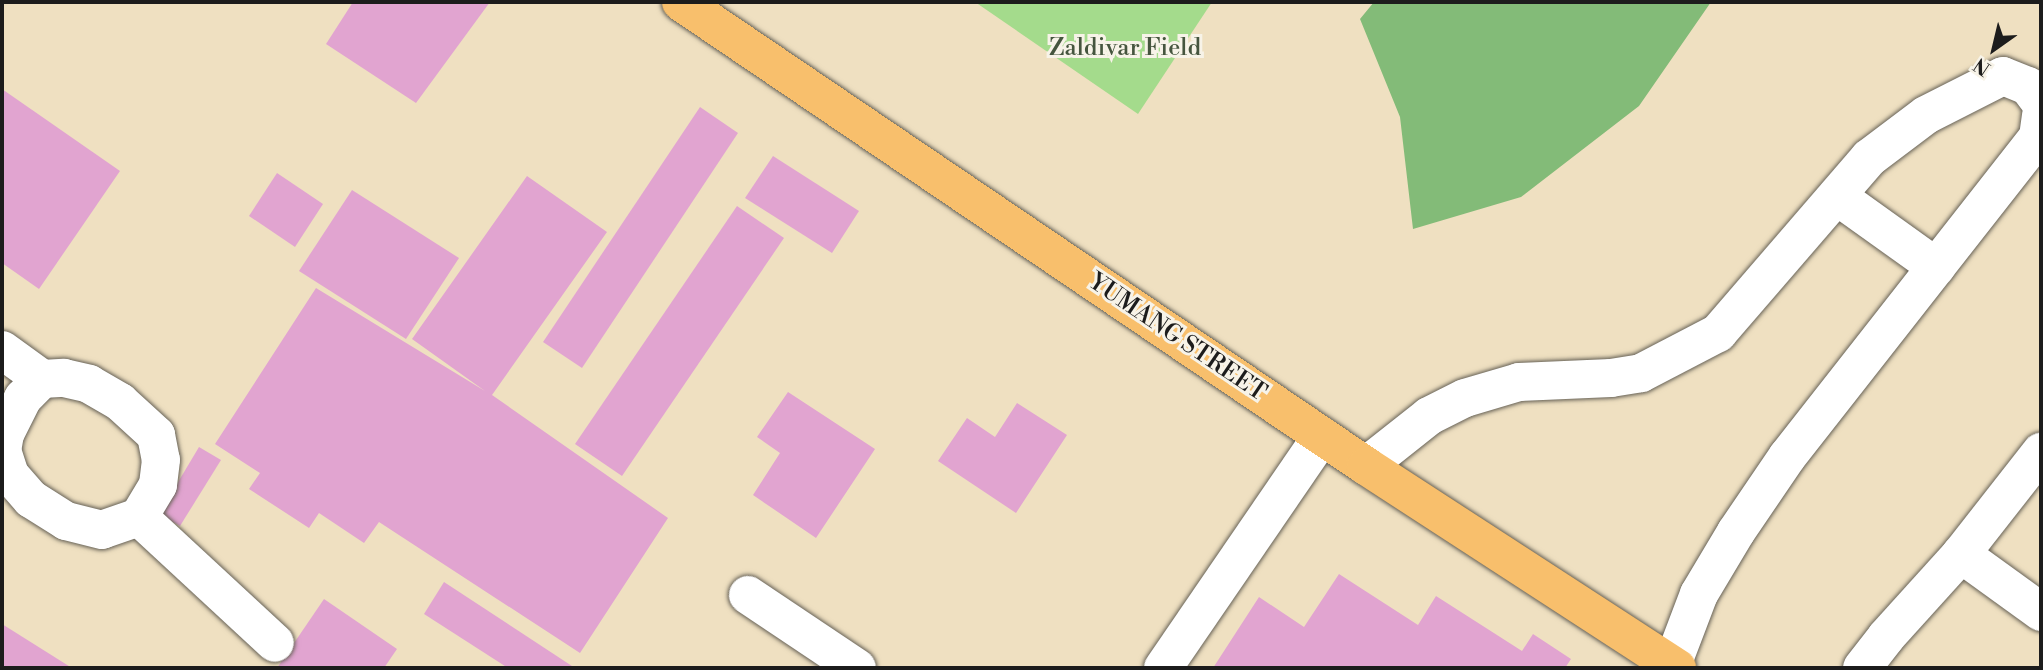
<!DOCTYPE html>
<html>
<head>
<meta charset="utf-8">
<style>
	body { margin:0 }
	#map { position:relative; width:2043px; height:670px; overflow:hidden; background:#efe0c1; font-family:"Libre Bodoni",serif }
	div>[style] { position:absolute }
	.green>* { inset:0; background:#a4db8c }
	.forest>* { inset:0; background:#83bb78 }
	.building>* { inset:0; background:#e1a4d0 }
	.roads { filter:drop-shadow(0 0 2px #666156) drop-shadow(0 0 2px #666156) }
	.minor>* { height:38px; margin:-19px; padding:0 19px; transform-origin:19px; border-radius:19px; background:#fff }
	.major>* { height:38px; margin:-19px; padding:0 19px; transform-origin:19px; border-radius:19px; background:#f8bf6c }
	span { translate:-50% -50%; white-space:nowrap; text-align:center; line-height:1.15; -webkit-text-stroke:6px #f7f3e8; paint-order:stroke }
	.park-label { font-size:24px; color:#45553e }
	.street-label { font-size:24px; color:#1c1c1c }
	.frame { position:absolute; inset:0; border:4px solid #1c1c1c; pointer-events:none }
	.north { position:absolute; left:1959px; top:14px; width:70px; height:70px; -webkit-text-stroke:5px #f7f3e8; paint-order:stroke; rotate:214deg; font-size:19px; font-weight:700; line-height:28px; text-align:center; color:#1c1c1c }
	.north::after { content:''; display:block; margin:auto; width:24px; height:32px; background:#1c1c1c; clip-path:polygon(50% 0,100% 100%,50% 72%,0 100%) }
</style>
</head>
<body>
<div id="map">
	<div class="green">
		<div style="clip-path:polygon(975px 2px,1212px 2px,1138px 114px)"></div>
	</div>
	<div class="forest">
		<div style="clip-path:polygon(1374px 2px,1711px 2px,1639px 106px,1521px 197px,1413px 229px,1400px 117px,1360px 19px)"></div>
	</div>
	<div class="building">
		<div style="clip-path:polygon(353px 2px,490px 2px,416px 103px,326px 44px)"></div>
		<div style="clip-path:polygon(2px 89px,120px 171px,39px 289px,2px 263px)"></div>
		<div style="clip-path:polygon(700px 107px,738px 133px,582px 368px,543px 342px)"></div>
		<div style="clip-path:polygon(773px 156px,859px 211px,832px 253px,745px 198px)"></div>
		<div style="clip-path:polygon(277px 173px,323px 204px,295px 247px,249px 216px)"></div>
		<div style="clip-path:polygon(527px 176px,607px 232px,492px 395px,668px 518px,580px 653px,379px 522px,364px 543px,319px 513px,309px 528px,249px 489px,260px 473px,215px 444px,316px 288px,485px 391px,412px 339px)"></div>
		<div style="clip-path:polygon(352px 190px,459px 258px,406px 339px,299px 271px)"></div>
		<div style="clip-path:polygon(737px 206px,784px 238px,622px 476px,575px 444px)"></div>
		<div style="clip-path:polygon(788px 392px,875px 449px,816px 538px,753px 495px,780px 453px,757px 437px)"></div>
		<div style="clip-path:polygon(1017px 403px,1067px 435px,1016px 513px,938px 461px,967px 418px,995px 437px)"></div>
		<div style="clip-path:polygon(199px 447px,221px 460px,180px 526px,159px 514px)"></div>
		<div style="clip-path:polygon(1339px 574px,1418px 625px,1436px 596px,1522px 651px,1533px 634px,1571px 659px,1565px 668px,1213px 668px,1259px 597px,1304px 627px)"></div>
		<div style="clip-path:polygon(444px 582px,575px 668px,508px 668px,424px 614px)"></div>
		<div style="clip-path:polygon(324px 599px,397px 649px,384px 668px,277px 668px)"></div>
		<div style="clip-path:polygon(2px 624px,72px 668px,2px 668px)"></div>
	</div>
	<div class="roads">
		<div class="minor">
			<div style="left:1837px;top:196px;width:122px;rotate:35.6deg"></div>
			<div style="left:2px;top:350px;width:49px;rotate:35.9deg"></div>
			<div style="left:42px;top:379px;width:22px;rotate:-3deg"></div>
			<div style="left:64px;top:378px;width:26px;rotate:13deg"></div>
			<div style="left:89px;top:384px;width:36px;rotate:30deg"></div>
			<div style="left:120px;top:402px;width:49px;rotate:42.5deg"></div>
			<div style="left:156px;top:435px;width:25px;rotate:79deg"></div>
			<div style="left:161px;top:460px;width:25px;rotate:97deg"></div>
			<div style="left:158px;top:485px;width:37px;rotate:121deg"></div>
			<div style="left:139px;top:517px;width:39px;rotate:161deg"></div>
			<div style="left:102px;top:530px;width:37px;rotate:-166deg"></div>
			<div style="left:66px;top:521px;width:41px;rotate:-147.8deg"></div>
			<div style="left:31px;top:499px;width:32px;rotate:-131deg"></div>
			<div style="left:10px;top:475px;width:25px;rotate:-108deg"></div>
			<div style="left:2px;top:451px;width:17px;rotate:-80deg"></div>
			<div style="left:5px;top:434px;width:40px;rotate:-63.4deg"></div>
			<div style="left:23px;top:398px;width:27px;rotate:-45deg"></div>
			<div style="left:1366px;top:466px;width:80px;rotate:-38.4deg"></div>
			<div style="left:1429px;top:416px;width:40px;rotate:-26.6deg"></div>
			<div style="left:1465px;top:398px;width:56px;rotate:-16.5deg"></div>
			<div style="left:1519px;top:382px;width:92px;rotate:-2.5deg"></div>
			<div style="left:1611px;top:378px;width:30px;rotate:-9deg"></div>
			<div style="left:1641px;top:373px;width:87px;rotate:-27.5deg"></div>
			<div style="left:1718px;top:333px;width:231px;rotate:-49.2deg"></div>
			<div style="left:1869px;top:158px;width:71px;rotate:-37deg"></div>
			<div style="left:1926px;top:115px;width:86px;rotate:-26.9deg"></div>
			<div style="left:2003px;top:76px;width:27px;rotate:22deg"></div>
			<div style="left:2028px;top:86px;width:21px;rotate:53deg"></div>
			<div style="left:139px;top:517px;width:185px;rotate:42.8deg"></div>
			<div style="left:1961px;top:554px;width:99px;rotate:35.9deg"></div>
			<div style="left:748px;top:595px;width:131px;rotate:33.8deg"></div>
			<div style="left:1672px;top:665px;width:76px;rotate:-69.2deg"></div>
			<div style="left:1699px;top:594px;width:72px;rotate:-59.2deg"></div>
			<div style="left:1736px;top:532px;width:91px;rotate:-55.8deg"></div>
			<div style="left:1787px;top:457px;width:407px;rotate:-51.9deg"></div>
			<div style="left:2038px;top:137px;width:22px;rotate:-82deg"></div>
			<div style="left:1163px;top:668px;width:281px;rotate:-55.6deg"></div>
			<div style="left:1862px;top:668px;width:39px;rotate:-52deg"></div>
			<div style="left:1886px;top:637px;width:112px;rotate:-47.9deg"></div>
			<div style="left:1961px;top:554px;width:130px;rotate:-51.9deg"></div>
		</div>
		<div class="major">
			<div style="left:681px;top:2px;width:827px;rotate:34.11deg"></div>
			<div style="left:1366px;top:466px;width:371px;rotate:33deg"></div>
		</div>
	</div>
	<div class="park-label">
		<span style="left:1125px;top:49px">Zaldivar Field</span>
	</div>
	<div class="street-label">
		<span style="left:1177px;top:338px;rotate:34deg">YUMANG STREET</span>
	</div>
	<div class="frame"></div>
	<div class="north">N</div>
</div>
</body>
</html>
